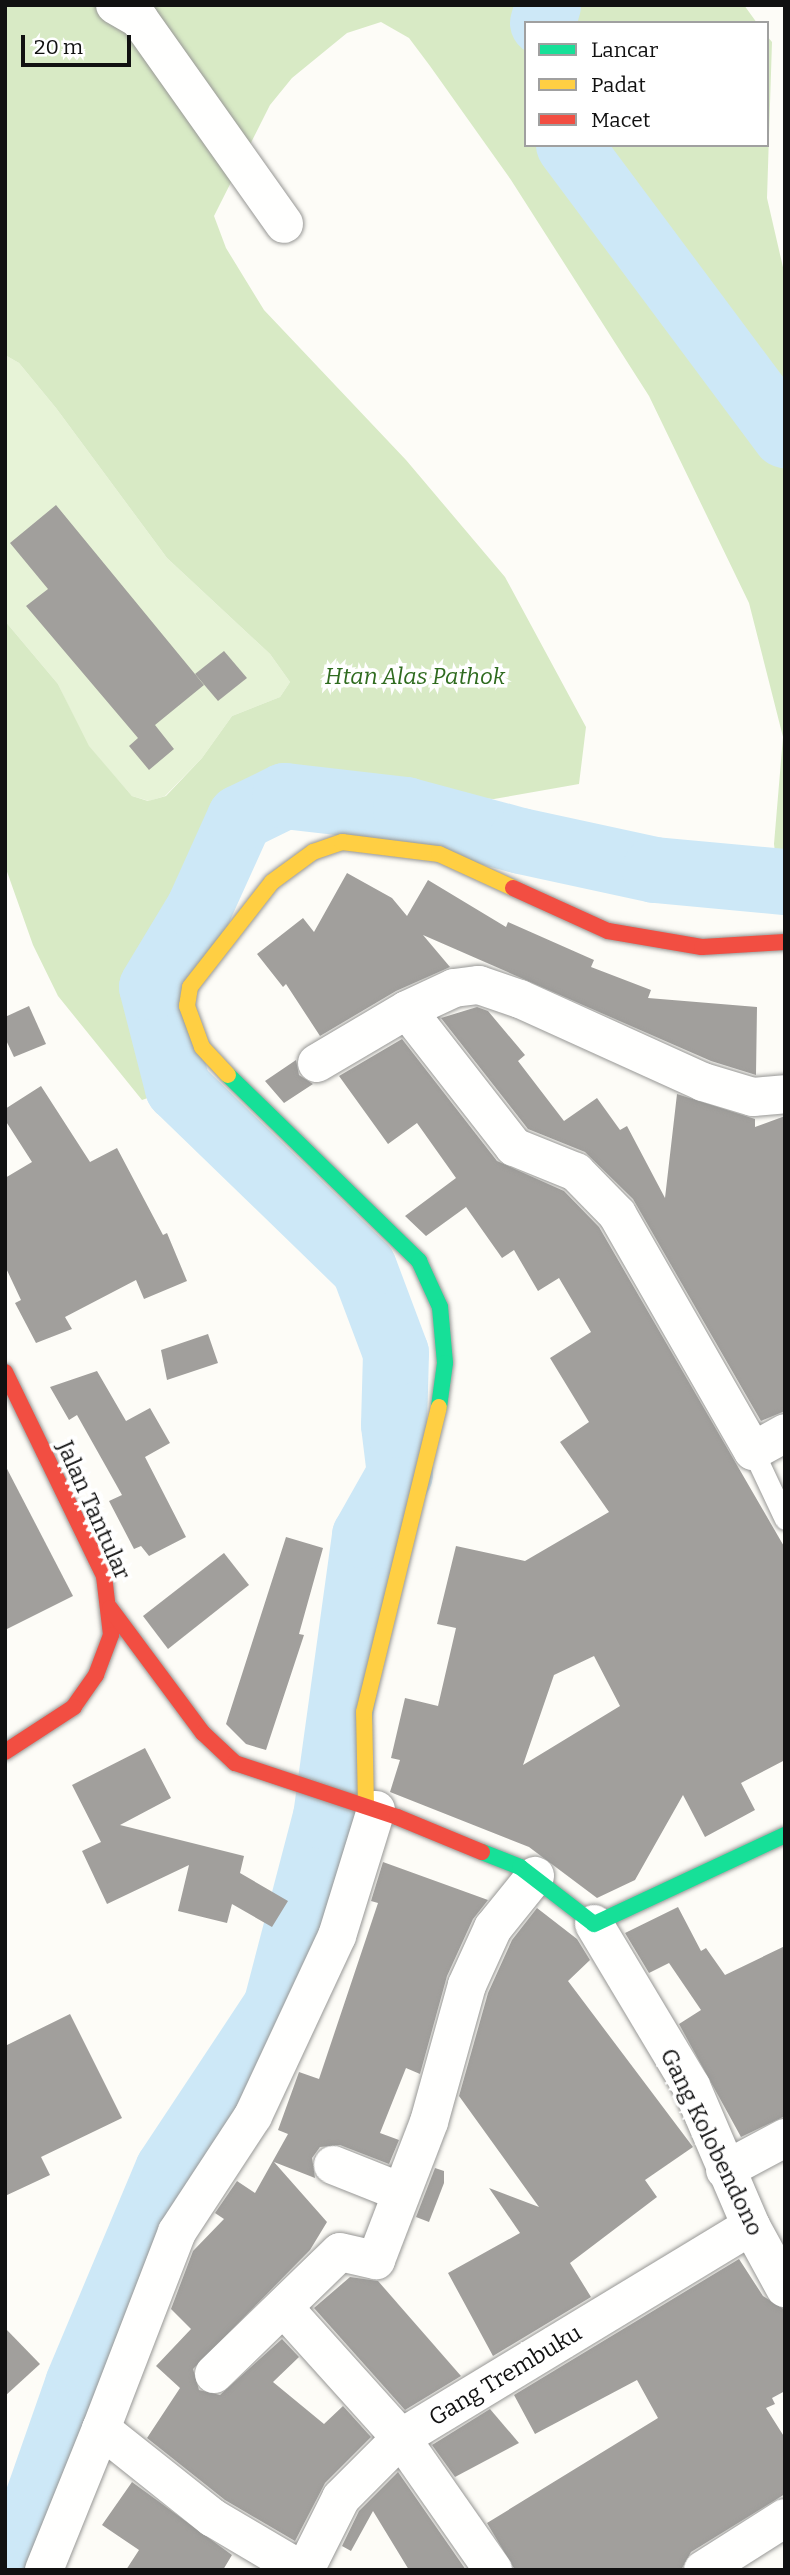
<!DOCTYPE html>
<html>
<head>
<meta charset="utf-8">
<style>
	body { margin:0 }
	#map { position:relative; width:790px; height:2575px; overflow:hidden; background:#fdfcf7; font-family:Bitter,serif }
	div>[style] { position:absolute }
	.green>* { inset:0; background:#e7f3d7 }
	.forest>* { inset:0; background:#d8eac5 }
	.river>* { height:66px; margin:-33px; padding:0 33px; transform-origin:33px; border-radius:33px; background:#cde8f7 }
	.building>* { inset:0; background:#a19f9c }
	.roads { filter:drop-shadow(0 0 2px #979795) drop-shadow(0 0 2px #979795) }
	.lane>* { height:21px; margin:-10.5px; padding:0 10.5px; transform-origin:10.5px; border-radius:10.5px; background:#fffffe }
	.street>* { height:38px; margin:-19px; padding:0 19px; transform-origin:19px; border-radius:19px; background:#fffffe }
	.fast>* { height:16px; margin:-8px; padding:0 8px; transform-origin:8px; border-radius:8px; background:#16e098 }
	.slow>* { height:16px; margin:-8px; padding:0 8px; transform-origin:8px; border-radius:8px; background:#ffcf43 }
	.jam>* { height:16px; margin:-8px; padding:0 8px; transform-origin:8px; border-radius:8px; background:#f24e42 }
	span { translate:-50% -50%; white-space:nowrap; text-align:center; line-height:1.15; -webkit-text-stroke:7px #fff; paint-order:stroke }
	.park-label { font-size:23px; color:#2f6b1f; font-style:italic }
	.street-label { font-size:23px; color:#111 }
	.frame { position:absolute; inset:0; border:7px solid #111; pointer-events:none }
	.legend { position:absolute; left:524px; top:21px; width:245px; height:126px; box-sizing:border-box; background:#fff; border:2px solid #a0a0a0; margin:0; padding:9px 12px; list-style:none; font-size:21px; color:#111 }
	.legend li { display:flex; align-items:center; gap:14px; height:35px }
	.legend b { width:35px; border:2px solid #a0a0a0 }
	.scale { position:absolute; left:21px; top:35px; width:110px; height:32px; box-sizing:border-box; border:4px solid #111; border-top:0; padding-left:9px; font-size:21px; line-height:24px; white-space:nowrap; color:#111; -webkit-text-stroke:5px #fff; paint-order:stroke }
</style>
</head>
<body>
<div id="map">
	<div class="green">
		<div style="clip-path:polygon(5px 355px,19px 363px,56px 408px,167px 558px,270px 654px,290px 682px,280px 697px,232px 716px,202px 758px,165px 796px,149px 801px,132px 796px,88px 746px,58px 684px,5px 621px)"></div>
	</div>
	<div class="forest">
		<div style="clip-path:polygon(5px 5px,744px 5px,757px 23px,526px 23px,526px 145px,767px 145px,767px 36px,772px 42px,767px 198px,785px 276px,785px 894px,778px 879px,774px 844px,783px 737px,749px 603px,649px 396px,511px 180px,430px 66px,409px 38px,381px 22px,347px 33px,292px 78px,270px 105px,214px 216px,226px 248px,264px 310px,406px 460px,505px 577px,586px 727px,579px 784px,494px 799px,452px 797px,408px 803px,284px 788px,234px 812px,192px 906px,143px 986px,171px 1090px,142px 1100px,58px 996px,33px 945px,5px 866px,5px 621px,58px 684px,89px 746px,132px 796px,148px 801px,166px 796px,202px 758px,232px 716px,280px 697px,290px 682px,270px 654px,167px 558px,56px 408px,19px 363px,5px 355px)"></div>
	</div>
	<div class="river">
		<div style="left:543px;top:23px;width:19px;rotate:-74deg"></div>
		<div style="left:569px;top:145px;width:362px;rotate:53.3deg"></div>
		<div style="left:13px;top:2570px;width:197px;rotate:-70.7deg"></div>
		<div style="left:78px;top:2384px;width:232px;rotate:-67.2deg"></div>
		<div style="left:168px;top:2170px;width:196px;rotate:-56.5deg"></div>
		<div style="left:276px;top:2007px;width:196px;rotate:-75.3deg"></div>
		<div style="left:326px;top:1817px;width:284px;rotate:-82.1deg"></div>
		<div style="left:365px;top:1536px;width:71px;rotate:-60.6deg"></div>
		<div style="left:400px;top:1474px;width:49px;rotate:-97deg"></div>
		<div style="left:394px;top:1425px;width:72px;rotate:-88.4deg"></div>
		<div style="left:396px;top:1353px;width:91px;rotate:-110.6deg"></div>
		<div style="left:364px;top:1268px;width:259px;rotate:-135.9deg"></div>
		<div style="left:178px;top:1088px;width:104px;rotate:-104.4deg"></div>
		<div style="left:152px;top:987px;width:91px;rotate:-58.9deg"></div>
		<div style="left:199px;top:909px;width:100px;rotate:-65.7deg"></div>
		<div style="left:240px;top:818px;width:50px;rotate:-26.1deg"></div>
		<div style="left:285px;top:796px;width:122px;rotate:6.6deg"></div>
		<div style="left:406px;top:810px;width:119px;rotate:15.1deg"></div>
		<div style="left:521px;top:841px;width:137px;rotate:12.2deg"></div>
		<div style="left:655px;top:870px;width:131px;rotate:5.3deg"></div>
	</div>
	<div class="building">
		<div style="clip-path:polygon(56px 505px,204px 685px,155px 725px,174px 749px,149px 770px,129px 746px,138px 738px,26px 606px,48px 589px,10px 543px)"></div>
		<div style="clip-path:polygon(224px 651px,247px 678px,218px 701px,195px 674px)"></div>
		<div style="clip-path:polygon(347px 873px,392px 898px,407px 916px,428px 880px,506px 927px,508px 922px,594px 960px,591px 967px,651px 990px,648px 998px,757px 1007px,756px 1075px,711px 1061px,423px 935px,450px 967px,396px 991px,320px 1036px,286px 984px,283px 987px,257px 954px,303px 918px,314px 932px)"></div>
		<div style="clip-path:polygon(29px 1006px,46px 1044px,14px 1057px,5px 1038px,5px 1017px)"></div>
		<div style="clip-path:polygon(477px 1007px,488px 1011px,525px 1055px,518px 1061px,564px 1121px,597px 1098px,620px 1130px,627px 1126px,665px 1198px,677px 1094px,755px 1119px,755px 1127px,785px 1116px,785px 1411px,761px 1421px,633px 1199px,585px 1152px,528px 1129px,441px 1018px)"></div>
		<div style="clip-path:polygon(evenodd,402px 1039px,497px 1161px,564px 1191px,599px 1227px,785px 1548px,785px 1760px,741px 1783px,755px 1810px,705px 1837px,683px 1795px,635px 1880px,597px 1898px,529px 1847px,390px 1792px,400px 1760px,391px 1758px,405px 1698px,438px 1706px,456px 1628px,437px 1624px,456px 1546px,525px 1561px,609px 1512px,560px 1442px,589px 1422px,550px 1358px,591px 1332px,559px 1278px,538px 1291px,514px 1250px,502px 1258px,466px 1207px,426px 1236px,405px 1216px,456px 1178px,417px 1123px,388px 1144px,339px 1076px,402px 1039px,594px 1656px,620px 1706px,523px 1765px,554px 1675px,594px 1656px)"></div>
		<div style="clip-path:polygon(296px 1060px,299px 1075px,313px 1084px,284px 1103px,265px 1081px)"></div>
		<div style="clip-path:polygon(41px 1086px,90px 1162px,117px 1148px,163px 1235px,167px 1233px,187px 1281px,144px 1299px,136px 1280px,65px 1317px,72px 1329px,36px 1343px,15px 1303px,21px 1300px,5px 1266px,5px 1178px,32px 1162px,5px 1120px,5px 1109px)"></div>
		<div style="clip-path:polygon(208px 1334px,218px 1363px,167px 1380px,161px 1350px)"></div>
		<div style="clip-path:polygon(97px 1371px,126px 1421px,150px 1408px,170px 1443px,145px 1457px,186px 1537px,149px 1556px,141px 1546px,134px 1549px,109px 1501px,122px 1495px,77px 1415px,69px 1420px,50px 1387px)"></div>
		<div style="clip-path:polygon(5px 1465px,73px 1596px,5px 1630px)"></div>
		<div style="clip-path:polygon(286px 1537px,323px 1548px,299px 1634px,304px 1635px,266px 1750px,246px 1744px,226px 1724px)"></div>
		<div style="clip-path:polygon(224px 1553px,249px 1585px,168px 1649px,143px 1616px)"></div>
		<div style="clip-path:polygon(145px 1748px,171px 1798px,120px 1825px,244px 1856px,240px 1873px,288px 1901px,272px 1927px,232px 1904px,227px 1923px,178px 1911px,189px 1865px,107px 1904px,82px 1851px,101px 1842px,72px 1785px)"></div>
		<div style="clip-path:polygon(383px 1862px,488px 1900px,473px 1919px,447px 1976px,420px 2074px,406px 2068px,380px 2133px,399px 2140px,389px 2164px,340px 2145px,320px 2147px,312px 2158px,315px 2178px,274px 2162px,327px 2222px,310px 2250px,193px 2369px,199px 2390px,220px 2395px,282px 2339px,299px 2357px,273px 2382px,324px 2424px,343px 2406px,371px 2437px,325px 2483px,295px 2541px,225px 2500px,147px 2438px,180px 2388px,156px 2366px,191px 2329px,171px 2309px,193px 2251px,224px 2219px,215px 2213px,237px 2181px,255px 2193px,288px 2134px,278px 2130px,299px 2072px,319px 2079px,378px 1903px,371px 1901px)"></div>
		<div style="clip-path:polygon(678px 1907px,701px 1951px,706px 1948px,725px 1975px,785px 1946px,785px 2116px,741px 2137px,679px 2024px,701px 2010px,669px 1963px,649px 1973px,625px 1933px)"></div>
		<div style="clip-path:polygon(537px 1908px,577px 1939px,590px 1960px,568px 1981px,693px 2147px,645px 2180px,657px 2197px,570px 2263px,591px 2297px,493px 2356px,448px 2273px,520px 2233px,489px 2188px,539px 2207px,459px 2096px,488px 1993px,512px 1940px)"></div>
		<div style="clip-path:polygon(70px 2014px,122px 2118px,41px 2157px,50px 2175px,5px 2196px,5px 2046px)"></div>
		<div style="clip-path:polygon(435px 2168px,444px 2171px,444px 2183px,429px 2222px,416px 2217px)"></div>
		<div style="clip-path:polygon(739px 2259px,763px 2296px,785px 2310px,785px 2391px,772px 2398px,775px 2404px,766px 2408px,785px 2438px,785px 2494px,691px 2552px,681px 2570px,515px 2570px,487px 2523px,658px 2418px,637px 2380px,535px 2434px,514px 2395px)"></div>
		<div style="clip-path:polygon(350px 2277px,378px 2281px,461px 2376px,405px 2410px,314px 2308px)"></div>
		<div style="clip-path:polygon(5px 2328px,40px 2364px,5px 2396px)"></div>
		<div style="clip-path:polygon(490px 2409px,519px 2443px,455px 2477px,432px 2445px)"></div>
		<div style="clip-path:polygon(398px 2472px,466px 2570px,409px 2570px,373px 2511px,351px 2551px,342px 2546px,359px 2511px)"></div>
		<div style="clip-path:polygon(132px 2482px,232px 2555px,223px 2570px,126px 2570px,139px 2550px,102px 2525px)"></div>
	</div>
	<div class="roads">
		<div class="lane">
			<div style="left:753px;top:1451px;width:75px;rotate:64.8deg"></div>
		</div>
		<div class="street">
			<div style="left:115px;top:5px;width:28px;rotate:30deg"></div>
			<div style="left:139px;top:19px;width:251px;rotate:54.7deg"></div>
			<div style="left:407px;top:1010px;width:174px;rotate:52deg"></div>
			<div style="left:514px;top:1147px;width:67px;rotate:22deg"></div>
			<div style="left:576px;top:1172px;width:59px;rotate:45.7deg"></div>
			<div style="left:617px;top:1214px;width:273px;rotate:60.2deg"></div>
			<div style="left:753px;top:1451px;width:37px;rotate:-29deg"></div>
			<div style="left:317px;top:1063px;width:104px;rotate:-30.5deg"></div>
			<div style="left:407px;top:1010px;width:52px;rotate:-25.1deg"></div>
			<div style="left:454px;top:988px;width:25px;rotate:-7deg"></div>
			<div style="left:479px;top:985px;width:43px;rotate:18.9deg"></div>
			<div style="left:520px;top:999px;width:201px;rotate:24.4deg"></div>
			<div style="left:703px;top:1082px;width:52px;rotate:16.7deg"></div>
			<div style="left:753px;top:1097px;width:32px;rotate:-5deg"></div>
			<div style="left:594px;top:1924px;width:189px;rotate:59.1deg"></div>
			<div style="left:691px;top:2086px;width:152px;rotate:66.8deg"></div>
			<div style="left:751px;top:2226px;width:71px;rotate:61.3deg"></div>
			<div style="left:333px;top:2165px;width:73px;rotate:21.7deg"></div>
			<div style="left:725px;top:2170px;width:68px;rotate:-28.1deg"></div>
			<div style="left:284px;top:2308px;width:175px;rotate:48deg"></div>
			<div style="left:401px;top:2438px;width:161px;rotate:55.1deg"></div>
			<div style="left:214px;top:2374px;width:175px;rotate:-44.1deg"></div>
			<div style="left:340px;top:2252px;width:37px;rotate:13deg"></div>
			<div style="left:376px;top:2260px;width:148px;rotate:-69deg"></div>
			<div style="left:429px;top:2122px;width:142px;rotate:-74.5deg"></div>
			<div style="left:467px;top:1985px;width:63px;rotate:-65.5deg"></div>
			<div style="left:493px;top:1928px;width:67px;rotate:-51.1deg"></div>
			<div style="left:101px;top:2429px;width:211px;rotate:-68.9deg"></div>
			<div style="left:177px;top:2232px;width:139px;rotate:-56.8deg"></div>
			<div style="left:253px;top:2116px;width:199px;rotate:-65deg"></div>
			<div style="left:337px;top:1936px;width:132px;rotate:-72.8deg"></div>
			<div style="left:44px;top:2570px;width:152px;rotate:-68deg"></div>
			<div style="left:101px;top:2429px;width:143px;rotate:38.5deg"></div>
			<div style="left:213px;top:2518px;width:102px;rotate:30.6deg"></div>
			<div style="left:305px;top:2570px;width:80px;rotate:-63.4deg"></div>
			<div style="left:341px;top:2498px;width:85px;rotate:-45deg"></div>
			<div style="left:401px;top:2438px;width:409px;rotate:-31.2deg"></div>
			<div style="left:703px;top:2570px;width:97px;rotate:-32.4deg"></div>
		</div>
		<div class="fast">
			<div style="left:228px;top:1075px;width:267px;rotate:44.2deg"></div>
			<div style="left:419px;top:1261px;width:51px;rotate:65.5deg"></div>
			<div style="left:440px;top:1307px;width:56px;rotate:84.9deg"></div>
			<div style="left:445px;top:1363px;width:44px;rotate:97.8deg"></div>
			<div style="left:482px;top:1852px;width:41px;rotate:21.5deg"></div>
			<div style="left:520px;top:1867px;width:93px;rotate:37.6deg"></div>
			<div style="left:594px;top:1924px;width:211px;rotate:-25deg"></div>
		</div>
		<div class="slow">
			<div style="left:228px;top:1075px;width:38px;rotate:-133deg"></div>
			<div style="left:202px;top:1047px;width:44px;rotate:-110.1deg"></div>
			<div style="left:187px;top:1006px;width:19px;rotate:-81deg"></div>
			<div style="left:190px;top:987px;width:133px;rotate:-52deg"></div>
			<div style="left:272px;top:882px;width:51px;rotate:-36.2deg"></div>
			<div style="left:313px;top:852px;width:31px;rotate:-19deg"></div>
			<div style="left:342px;top:842px;width:98px;rotate:7.1deg"></div>
			<div style="left:439px;top:854px;width:81px;rotate:24.7deg"></div>
			<div style="left:366px;top:1806px;width:94px;rotate:-91.2deg"></div>
			<div style="left:364px;top:1712px;width:314px;rotate:-76.2deg"></div>
		</div>
		<div class="jam">
			<div style="left:513px;top:888px;width:104px;rotate:24.4deg"></div>
			<div style="left:608px;top:931px;width:95px;rotate:9.7deg"></div>
			<div style="left:702px;top:947px;width:83px;rotate:-3.4deg"></div>
			<div style="left:5px;top:1372px;width:227px;rotate:64.1deg"></div>
			<div style="left:104px;top:1576px;width:59px;rotate:83.2deg"></div>
			<div style="left:111px;top:1635px;width:43px;rotate:110.6deg"></div>
			<div style="left:96px;top:1675px;width:39px;rotate:125deg"></div>
			<div style="left:74px;top:1707px;width:82px;rotate:146.9deg"></div>
			<div style="left:110px;top:1608px;width:156px;rotate:53.4deg"></div>
			<div style="left:203px;top:1733px;width:44px;rotate:43.2deg"></div>
			<div style="left:235px;top:1763px;width:171px;rotate:18.4deg"></div>
			<div style="left:397px;top:1817px;width:92px;rotate:22.4deg"></div>
		</div>
	</div>
	<div class="park-label">
		<span style="left:415px;top:676px">Htan Alas Pathok</span>
	</div>
	<div class="street-label">
		<span style="left:94px;top:1510px;rotate:66deg">Jalan Tantular</span>
		<span style="left:712px;top:2142px;rotate:64deg">Gang Kolobendono</span>
		<span style="left:505px;top:2375px;rotate:-31deg">Gang Trembuku</span>
	</div>
	<div class="frame"></div>
	<ul class="legend">
	<li><b style="height:9px;background:#16e098"></b>Lancar</li>
	<li><b style="height:9px;background:#ffcf43"></b>Padat</li>
	<li><b style="height:9px;background:#f24e42"></b>Macet</li>
	</ul>
	<div class="scale">20 m</div>
</div>
</body>
</html>
